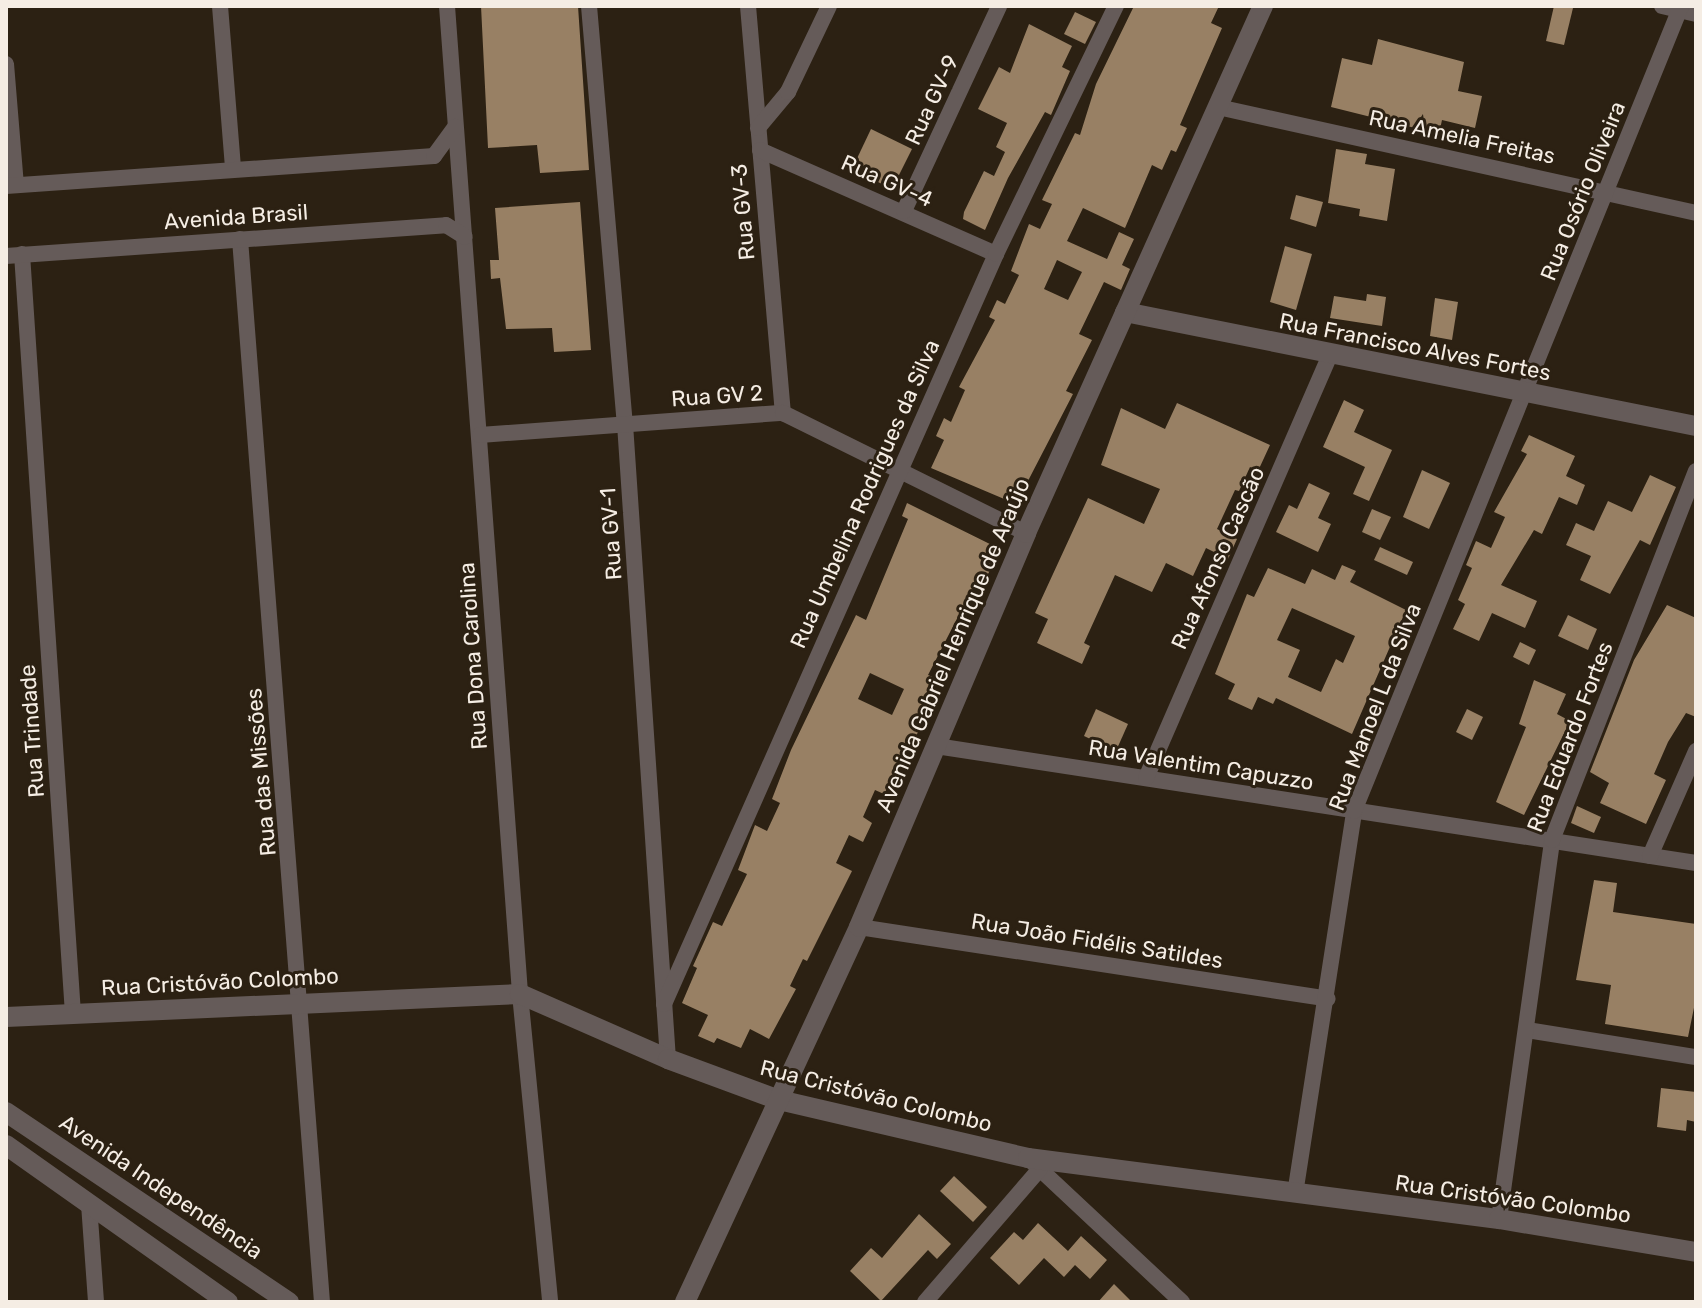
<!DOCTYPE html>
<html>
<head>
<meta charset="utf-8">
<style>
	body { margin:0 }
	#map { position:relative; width:1702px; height:1308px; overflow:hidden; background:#2c2113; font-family:Rubik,sans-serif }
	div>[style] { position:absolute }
	.building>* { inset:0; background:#988064 }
	.minor>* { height:16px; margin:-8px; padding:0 8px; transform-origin:8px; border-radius:8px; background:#655b59 }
	.tertiary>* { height:20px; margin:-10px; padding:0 10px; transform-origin:10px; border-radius:10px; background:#655b59 }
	span { translate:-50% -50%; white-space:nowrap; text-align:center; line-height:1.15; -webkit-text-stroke:6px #2c2113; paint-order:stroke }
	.street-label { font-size:22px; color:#f5ede4 }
	.frame { position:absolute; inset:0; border:8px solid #f5ede4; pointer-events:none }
</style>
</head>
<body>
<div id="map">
	<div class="building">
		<div style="clip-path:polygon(481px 6px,578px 6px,589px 170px,540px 173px,537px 145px,488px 148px)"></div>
		<div style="clip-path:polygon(evenodd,1134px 6px,1219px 6px,1211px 23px,1222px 28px,1180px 125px,1187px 128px,1176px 152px,1171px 150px,1162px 170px,1152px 165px,1125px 228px,1083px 208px,1067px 241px,1107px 259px,1119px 232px,1134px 239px,1122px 265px,1130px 269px,1121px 290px,1104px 282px,1079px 334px,1092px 340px,1066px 391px,1073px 394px,1016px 504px,931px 468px,944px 440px,936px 436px,944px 418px,951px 422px,965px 390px,959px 387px,995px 320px,989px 317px,997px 300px,1005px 304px,1019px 275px,1011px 271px,1029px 224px,1040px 229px,1052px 204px,1042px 200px,1075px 133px,1080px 135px,1096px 84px,1134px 6px,1057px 260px,1082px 272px,1068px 300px,1044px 289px,1057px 260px)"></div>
		<div style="clip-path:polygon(1554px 6px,1573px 8px,1564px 45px,1546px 41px)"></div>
		<div style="clip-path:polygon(1075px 12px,1096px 22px,1085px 44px,1064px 34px)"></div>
		<div style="clip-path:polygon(1029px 24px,1072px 46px,1062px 67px,1070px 71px,1051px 115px,1045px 112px,1008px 178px,985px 230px,963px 219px,964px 212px,984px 171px,994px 176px,1005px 152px,996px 147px,1007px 123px,978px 109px,999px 67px,1010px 73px)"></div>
		<div style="clip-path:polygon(1378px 39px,1464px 62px,1458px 91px,1482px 96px,1475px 128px,1442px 120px,1439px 134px,1331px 107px,1342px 58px,1372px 65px)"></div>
		<div style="clip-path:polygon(871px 129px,912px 149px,892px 189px,852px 169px)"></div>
		<div style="clip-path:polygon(1336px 149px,1367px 154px,1365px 164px,1395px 169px,1387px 221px,1359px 216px,1360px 209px,1328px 203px)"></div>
		<div style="clip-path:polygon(1296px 195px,1323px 202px,1316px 227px,1290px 219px)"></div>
		<div style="clip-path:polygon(580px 202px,591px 350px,554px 352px,552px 328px,506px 329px,500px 278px,491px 279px,490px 260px,499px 260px,495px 208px)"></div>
		<div style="clip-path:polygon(1285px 246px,1312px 254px,1296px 310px,1270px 302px)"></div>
		<div style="clip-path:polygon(1367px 294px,1386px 297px,1382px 326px,1330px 318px,1334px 296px,1366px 301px)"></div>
		<div style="clip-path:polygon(1435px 298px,1458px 302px,1452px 340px,1430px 336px)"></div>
		<div style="clip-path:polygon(1344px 400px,1364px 410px,1354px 432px,1392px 450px,1369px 501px,1353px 494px,1365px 467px,1323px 447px)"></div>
		<div style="clip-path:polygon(1177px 403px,1270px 445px,1258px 471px,1250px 467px,1239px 491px,1235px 490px,1217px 529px,1237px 539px,1228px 559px,1206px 548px,1193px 576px,1166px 563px,1152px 592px,1115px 575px,1084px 643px,1090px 646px,1082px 664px,1037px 643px,1048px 619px,1035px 613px,1088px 498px,1144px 524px,1160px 489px,1101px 465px,1121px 408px,1165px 429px)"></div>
		<div style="clip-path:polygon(1529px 435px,1575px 456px,1566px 476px,1585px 485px,1577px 505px,1559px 497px,1542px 534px,1534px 530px,1501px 585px,1537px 601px,1525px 628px,1492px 613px,1479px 641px,1453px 629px,1465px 604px,1458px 600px,1472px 568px,1466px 565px,1476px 541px,1491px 548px,1505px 517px,1494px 512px,1527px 454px,1521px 451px)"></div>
		<div style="clip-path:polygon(1422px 470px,1450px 483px,1429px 529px,1403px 517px)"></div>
		<div style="clip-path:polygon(1650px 475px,1676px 487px,1650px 545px,1640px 540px,1610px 594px,1580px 580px,1591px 556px,1566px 545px,1576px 523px,1594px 531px,1608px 501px,1632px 512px)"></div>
		<div style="clip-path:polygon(1309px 483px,1330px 493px,1318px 518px,1331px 524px,1318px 552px,1276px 532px,1289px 505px,1297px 509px)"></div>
		<div style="clip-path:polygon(evenodd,907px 503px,1000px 549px,972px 608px,964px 605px,928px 675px,937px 679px,927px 702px,933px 705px,884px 794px,875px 790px,863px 817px,872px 823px,863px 842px,849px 835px,836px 863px,852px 871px,807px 961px,803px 959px,790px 986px,796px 989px,769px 1039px,750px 1029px,741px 1048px,717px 1038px,714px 1043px,698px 1036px,708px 1015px,682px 1003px,697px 968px,693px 966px,713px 922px,722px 926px,747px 874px,738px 870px,755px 825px,767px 831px,780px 803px,772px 799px,791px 750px,856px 615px,866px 620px,908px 519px,902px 516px,907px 503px,870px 673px,904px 689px,892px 715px,858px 699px,870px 673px)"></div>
		<div style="clip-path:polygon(1372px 509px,1391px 517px,1380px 540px,1362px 532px)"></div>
		<div style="clip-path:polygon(1380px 547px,1413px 562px,1407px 575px,1374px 560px)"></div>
		<div style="clip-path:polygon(evenodd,1342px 565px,1356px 571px,1350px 582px,1406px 610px,1352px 734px,1276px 698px,1273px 704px,1258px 697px,1252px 710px,1228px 699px,1235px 684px,1215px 674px,1247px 594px,1254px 597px,1268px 568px,1305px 584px,1312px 569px,1335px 580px,1342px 565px,1292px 608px,1355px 636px,1343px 663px,1336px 659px,1321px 692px,1288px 677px,1300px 650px,1277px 640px,1292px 608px)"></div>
		<div style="clip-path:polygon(1667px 605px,1696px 618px,1696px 717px,1686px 713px,1668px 742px,1654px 774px,1666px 780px,1646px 824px,1600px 803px,1609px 783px,1590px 772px,1634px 660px)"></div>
		<div style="clip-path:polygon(1568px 615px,1597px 629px,1588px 650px,1558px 636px)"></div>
		<div style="clip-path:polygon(1520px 642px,1536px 650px,1529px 665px,1513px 657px)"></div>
		<div style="clip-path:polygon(1534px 680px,1566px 694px,1557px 714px,1570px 721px,1524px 815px,1496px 802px,1526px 727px,1519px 724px)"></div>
		<div style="clip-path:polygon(1096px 709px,1128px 724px,1116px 751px,1084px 736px)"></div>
		<div style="clip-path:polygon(1467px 709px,1483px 717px,1472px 740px,1456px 732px)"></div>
		<div style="clip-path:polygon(1577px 806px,1601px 817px,1594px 833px,1571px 823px)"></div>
		<div style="clip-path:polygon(1594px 880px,1617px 883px,1613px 912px,1696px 924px,1696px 998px,1688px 1037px,1605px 1024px,1611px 985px,1576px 980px)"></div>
		<div style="clip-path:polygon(1661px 1088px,1696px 1092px,1696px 1122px,1687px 1120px,1686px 1131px,1657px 1127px)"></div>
		<div style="clip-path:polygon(954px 1176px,987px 1207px,973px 1222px,940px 1191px)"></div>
		<div style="clip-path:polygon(919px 1214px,951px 1244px,937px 1259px,928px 1250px,881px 1301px,850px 1271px,871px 1248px,882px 1258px)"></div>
		<div style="clip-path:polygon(1038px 1223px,1068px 1251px,1081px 1236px,1107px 1260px,1090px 1279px,1075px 1265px,1064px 1277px,1044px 1258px,1019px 1285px,990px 1258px,1014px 1232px,1023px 1240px)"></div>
		<div style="clip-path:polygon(1114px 1284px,1132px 1302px,1098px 1302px)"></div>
	</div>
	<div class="minor">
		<div style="left:220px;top:6px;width:164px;rotate:85.4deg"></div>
		<div style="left:447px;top:6px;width:991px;rotate:85.77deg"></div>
		<div style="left:520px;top:994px;width:309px;rotate:84.4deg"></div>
		<div style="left:589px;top:6px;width:420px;rotate:85.1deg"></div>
		<div style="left:625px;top:424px;width:636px;rotate:86.13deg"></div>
		<div style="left:748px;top:6px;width:409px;rotate:85.1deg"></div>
		<div style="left:1662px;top:6px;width:35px;rotate:13deg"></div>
		<div style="left:6px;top:64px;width:121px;rotate:85.3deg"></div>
		<div style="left:1218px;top:107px;width:490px;rotate:12.5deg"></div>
		<div style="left:758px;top:128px;width:47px;rotate:-50.2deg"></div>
		<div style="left:788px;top:92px;width:95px;rotate:-64.5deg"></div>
		<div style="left:760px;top:150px;width:258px;rotate:23.8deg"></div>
		<div style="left:6px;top:186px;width:429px;rotate:-4deg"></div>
		<div style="left:434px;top:156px;width:36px;rotate:-54deg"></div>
		<div style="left:904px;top:211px;width:226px;rotate:-65.1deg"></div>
		<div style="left:240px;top:239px;width:1066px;rotate:85.59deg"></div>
		<div style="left:22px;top:254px;width:761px;rotate:86.16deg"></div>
		<div style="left:6px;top:256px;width:441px;rotate:-4deg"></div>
		<div style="left:446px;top:225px;width:22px;rotate:32deg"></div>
		<div style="left:480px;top:435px;width:304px;rotate:-4.2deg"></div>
		<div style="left:783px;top:413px;width:271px;rotate:26.3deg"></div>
		<div style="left:936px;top:746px;width:769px;rotate:8.75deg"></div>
		<div style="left:1146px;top:778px;width:461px;rotate:-66.5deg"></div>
		<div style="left:1650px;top:856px;width:115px;rotate:-66.3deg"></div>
		<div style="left:859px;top:927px;width:474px;rotate:8.7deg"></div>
		<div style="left:664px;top:1004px;width:820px;rotate:-66.12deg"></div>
		<div style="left:996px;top:254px;width:276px;rotate:-64.2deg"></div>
		<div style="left:1527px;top:1030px;width:171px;rotate:9.1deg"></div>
		<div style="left:1028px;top:1158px;width:211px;rotate:43.1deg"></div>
		<div style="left:1295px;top:1194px;width:388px;rotate:-81.2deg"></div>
		<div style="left:1354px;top:811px;width:869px;rotate:-67.89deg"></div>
		<div style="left:89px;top:1204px;width:98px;rotate:85.9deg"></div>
		<div style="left:1499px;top:1219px;width:383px;rotate:-82deg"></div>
		<div style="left:1552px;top:840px;width:396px;rotate:-68.7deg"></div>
		<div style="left:925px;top:1302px;width:176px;rotate:-49.2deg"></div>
	</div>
	<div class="tertiary">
		<div style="left:1125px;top:312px;width:582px;rotate:11.29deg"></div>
		<div style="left:6px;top:1017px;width:515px;rotate:-2.56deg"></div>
		<div style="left:520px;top:994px;width:162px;rotate:23.7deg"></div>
		<div style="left:668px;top:1059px;width:118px;rotate:20.3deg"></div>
		<div style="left:779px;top:1100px;width:256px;rotate:13.1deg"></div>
		<div style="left:1028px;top:1158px;width:475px;rotate:7.4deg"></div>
		<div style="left:1499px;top:1219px;width:200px;rotate:9.5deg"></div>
		<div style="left:6px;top:1112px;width:341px;rotate:33.9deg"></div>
		<div style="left:6px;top:1145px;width:272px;rotate:35.3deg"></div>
		<div style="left:685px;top:1302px;width:413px;rotate:-65.1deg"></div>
		<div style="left:859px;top:927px;width:428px;rotate:-67deg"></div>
		<div style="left:1026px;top:533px;width:578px;rotate:-65.79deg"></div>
	</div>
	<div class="street-label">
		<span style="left:932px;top:100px;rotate:-65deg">Rua GV-9</span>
		<span style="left:1462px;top:137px;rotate:12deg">Rua Amelia Freitas</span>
		<span style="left:887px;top:181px;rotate:24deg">Rua GV-4</span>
		<span style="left:1583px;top:191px;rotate:-68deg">Rua Osório Oliveira</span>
		<span style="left:743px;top:212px;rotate:-95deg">Rua GV-3</span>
		<span style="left:236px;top:217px;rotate:-4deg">Avenida Brasil</span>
		<span style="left:1415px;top:347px;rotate:11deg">Rua Francisco Alves Fortes</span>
		<span style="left:717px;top:396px;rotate:-4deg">Rua GV 2</span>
		<span style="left:865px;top:494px;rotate:-66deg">Rua Umbelina Rodrigues da Silva</span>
		<span style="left:611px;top:534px;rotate:-94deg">Rua GV-1</span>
		<span style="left:1218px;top:558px;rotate:-66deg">Rua Afonso Cascão</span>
		<span style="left:953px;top:645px;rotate:-67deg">Avenida Gabriel Henrique de Araújo</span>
		<span style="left:473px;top:656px;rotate:-94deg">Rua Dona Carolina</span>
		<span style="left:1375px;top:707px;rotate:-69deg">Rua Manoel L da Silva</span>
		<span style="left:32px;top:731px;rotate:-94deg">Rua Trindade</span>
		<span style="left:1570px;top:737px;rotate:-69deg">Rua Eduardo Fortes</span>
		<span style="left:1201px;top:765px;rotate:9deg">Rua Valentim Capuzzo</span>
		<span style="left:261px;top:772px;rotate:-95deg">Rua das Missões</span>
		<span style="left:1097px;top:941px;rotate:9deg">Rua João Fidélis Satildes</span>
		<span style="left:220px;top:982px;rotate:-3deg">Rua Cristóvão Colombo</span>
		<span style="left:876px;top:1096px;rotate:14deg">Rua Cristóvão Colombo</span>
		<span style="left:161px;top:1187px;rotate:34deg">Avenida Independência</span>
		<span style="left:1513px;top:1199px;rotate:8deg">Rua Cristóvão Colombo</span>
	</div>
	<div class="frame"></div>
</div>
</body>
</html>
